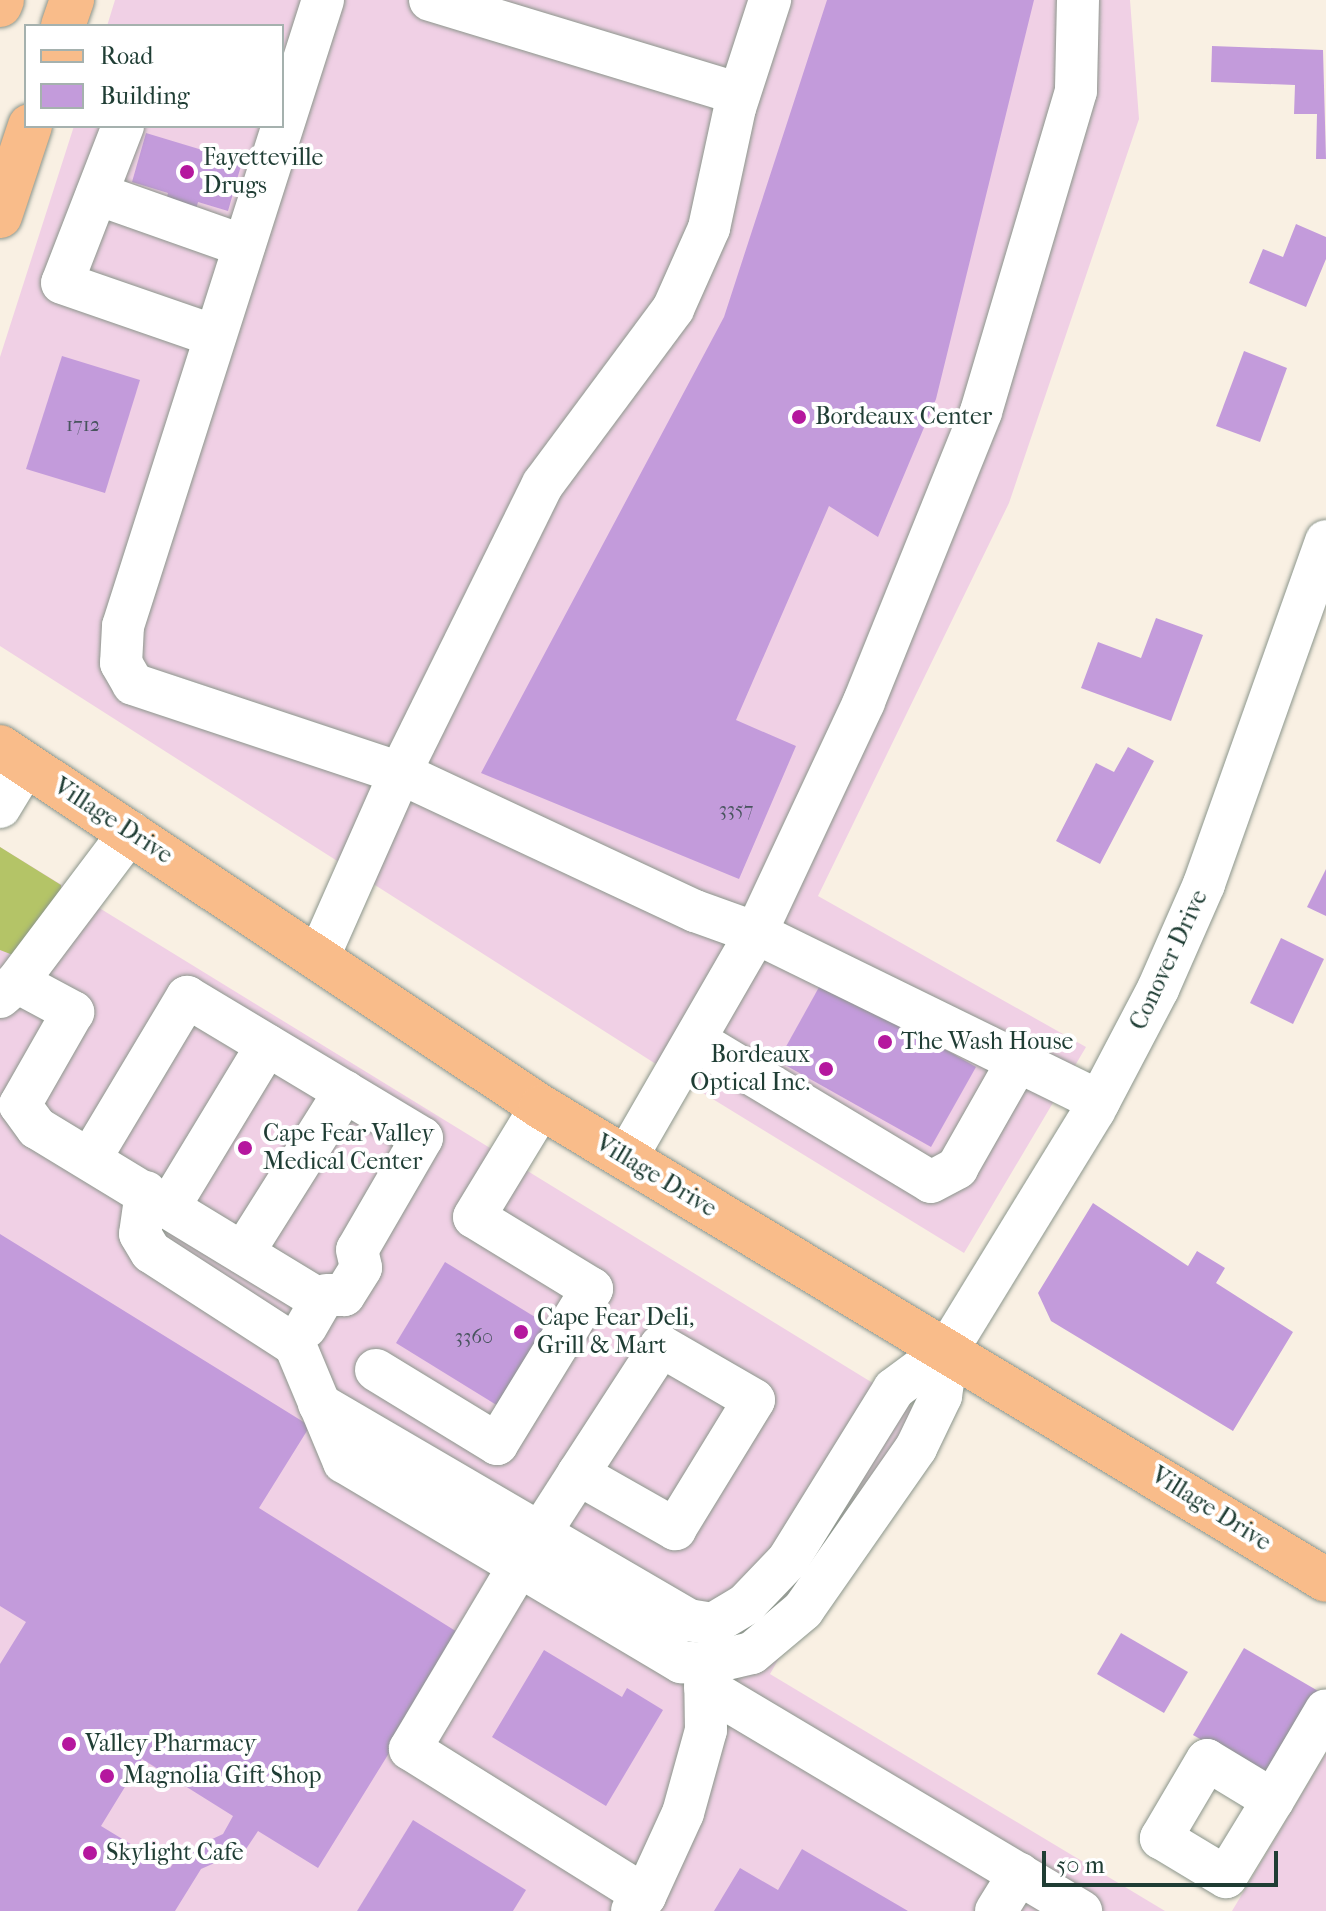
<!DOCTYPE html>
<html>
<head>
<meta charset="utf-8">
<style>
	body { margin:0 }
	#map { position:relative; width:1326px; height:1911px; overflow:hidden; background:#f9f0e3; font-family:"IM FELL French Canon",serif }
	div>[style] { position:absolute }
	.built>* { inset:0; background:#f0d0e5 }
	.green>* { inset:0; background:#b4c467 }
	.building>* { inset:0; background:#c39bdb }
	.roads { filter:drop-shadow(0 0 2px #8c968c) drop-shadow(0 0 2px #8c968c) }
	.minor>* { height:42px; margin:-21px; padding:0 21px; transform-origin:21px; border-radius:21px; background:#fff }
	.major>* { height:44px; margin:-22px; padding:0 22px; transform-origin:22px; border-radius:22px; background:#f9bc8a }
	.highway>* { height:44px; margin:-22px; padding:0 22px; transform-origin:22px; border-radius:22px; background:#f9bc8a }
	.dots>* { width:22px; height:22px; translate:-50% -50%; box-sizing:border-box; border:4px solid #fff; border-radius:50% }
	span { translate:-50% -50%; white-space:nowrap; text-align:center; line-height:1.15; -webkit-text-stroke:8px #fff; paint-order:stroke }
	.number-label { font-size:20px; color:#48545e }
	.number-label span { -webkit-text-stroke-width:0 }
	.poi-label { font-size:24px; color:#1f3d34 }
	.left { translate:0 -50%; text-align:left }
	.right { translate:-100% -50%; text-align:right }
	.street-label { font-size:24px; color:#1f3d34 }
	.legend { position:absolute; left:24px; top:24px; width:260px; height:104px; box-sizing:border-box; background:#fff; border:2px solid #a5b1ae; margin:0; padding:10px 14px; list-style:none; font-size:24px; color:#1f3d34 }
	.legend li { display:flex; align-items:center; gap:16px; height:40px }
	.legend b { width:40px; border:2px solid #a5b1ae }
	.scale { position:absolute; left:1042px; top:1851px; width:236px; height:36px; box-sizing:border-box; border:4px solid #1f3d34; border-top:0; padding-left:10px; font-size:24px; line-height:28px; white-space:nowrap; color:#1f3d34; -webkit-text-stroke:6px #fff; paint-order:stroke }
</style>
</head>
<body>
<div id="map">
	<div class="built">
		<div style="clip-path:polygon(115px 0,1130px 0,1139px 119px,1009px 503px,818px 896px,1086px 1047px,964px 1253px,659px 1066px,0 646px,0 357px,74px 126px,282px 126px,282px 26px,107px 26px)"></div>
		<div style="clip-path:polygon(0 847px,920px 1412px,770px 1674px,1165px 1911px,0 1911px)"></div>
		<div style="clip-path:polygon(1326px 1753px,1326px 1911px,1232px 1911px)"></div>
	</div>
	<div class="green">
		<div style="clip-path:polygon(0 847px,61px 885px,62px 902px,23px 959px,0 950px)"></div>
	</div>
	<div class="building">
		<div style="clip-path:polygon(827px 0,1034px 0,936px 399px,878px 537px,829px 506px,736px 720px,796px 746px,739px 879px,481px 773px,724px 317px)"></div>
		<div style="clip-path:polygon(1212px 46px,1323px 50px,1326px 159px,1316px 159px,1317px 114px,1294px 114px,1295px 85px,1211px 82px)"></div>
		<div style="clip-path:polygon(146px 133px,242px 162px,228px 211px,198px 202px,194px 217px,164px 208px,168px 193px,132px 182px)"></div>
		<div style="clip-path:polygon(1296px 224px,1326px 237px,1326px 259px,1306px 307px,1249px 283px,1263px 249px,1283px 257px)"></div>
		<div style="clip-path:polygon(1244px 351px,1287px 368px,1260px 442px,1216px 426px)"></div>
		<div style="clip-path:polygon(62px 356px,140px 380px,105px 493px,26px 469px)"></div>
		<div style="clip-path:polygon(1156px 618px,1203px 635px,1171px 721px,1081px 688px,1098px 642px,1141px 658px)"></div>
		<div style="clip-path:polygon(1128px 747px,1154px 761px,1100px 864px,1056px 841px,1096px 763px,1114px 772px)"></div>
		<div style="clip-path:polygon(1326px 869px,1326px 916px,1307px 907px)"></div>
		<div style="clip-path:polygon(1281px 938px,1324px 959px,1293px 1024px,1250px 1003px)"></div>
		<div style="clip-path:polygon(823px 980px,976px 1067px,931px 1147px,778px 1061px)"></div>
		<div style="clip-path:polygon(1093px 1203px,1188px 1266px,1197px 1251px,1225px 1268px,1216px 1283px,1293px 1332px,1233px 1431px,1051px 1321px,1038px 1293px)"></div>
		<div style="clip-path:polygon(evenodd,0 1234px,310px 1426px,259px 1508px,462px 1635px,318px 1868px,258px 1831px,246px 1849px,201px 1869px,175px 1911px,0 1911px,0 1664px,26px 1622px,0 1606px,0 1234px,142px 1759px,233px 1816px,223px 1834px,180px 1854px,170px 1868px,101px 1826px,142px 1759px)"></div>
		<div style="clip-path:polygon(445px 1262px,553px 1328px,503px 1409px,396px 1343px)"></div>
		<div style="clip-path:polygon(1121px 1633px,1188px 1672px,1164px 1713px,1097px 1674px)"></div>
		<div style="clip-path:polygon(1244px 1648px,1325px 1695px,1275px 1782px,1193px 1735px)"></div>
		<div style="clip-path:polygon(544px 1650px,622px 1697px,627px 1688px,663px 1710px,606px 1806px,492px 1737px)"></div>
		<div style="clip-path:polygon(413px 1820px,526px 1890px,513px 1911px,357px 1911px)"></div>
		<div style="clip-path:polygon(802px 1849px,908px 1911px,714px 1911px,740px 1868px,778px 1890px)"></div>
	</div>
	<div class="roads">
		<div class="minor">
			<div style="left:323px;top:0;width:657px;rotate:107.72deg"></div>
			<div style="left:123px;top:626px;width:37px;rotate:93deg"></div>
			<div style="left:121px;top:663px;width:24px;rotate:60deg"></div>
			<div style="left:133px;top:684px;width:281px;rotate:18.4deg"></div>
			<div style="left:400px;top:773px;width:322px;rotate:-63.7deg"></div>
			<div style="left:543px;top:484px;width:218px;rotate:-53.4deg"></div>
			<div style="left:673px;top:309px;width:89px;rotate:-66deg"></div>
			<div style="left:709px;top:228px;width:123px;rotate:-77.8deg"></div>
			<div style="left:735px;top:108px;width:114px;rotate:-72deg"></div>
			<div style="left:430px;top:0;width:323px;rotate:16.9deg"></div>
			<div style="left:1078px;top:0;width:91px;rotate:91.3deg"></div>
			<div style="left:1076px;top:91px;width:335px;rotate:106.5deg"></div>
			<div style="left:981px;top:412px;width:313px;rotate:112deg"></div>
			<div style="left:864px;top:702px;width:255px;rotate:115.1deg"></div>
			<div style="left:756px;top:933px;width:382px;rotate:26.1deg"></div>
			<div style="left:123px;top:126px;width:168px;rotate:111.2deg"></div>
			<div style="left:62px;top:283px;width:162px;rotate:19.1deg"></div>
			<div style="left:97px;top:194px;width:156px;rotate:19.5deg"></div>
			<div style="left:0;top:807px;width:50px;rotate:-58.8deg"></div>
			<div style="left:319px;top:956px;width:200px;rotate:-66.1deg"></div>
			<div style="left:400px;top:773px;width:326px;rotate:25.1deg"></div>
			<div style="left:695px;top:911px;width:65px;rotate:19.8deg"></div>
			<div style="left:756px;top:933px;width:260px;rotate:120deg"></div>
			<div style="left:17px;top:982px;width:64px;rotate:28.2deg"></div>
			<div style="left:73px;top:1012px;width:107px;rotate:119.7deg"></div>
			<div style="left:20px;top:1105px;width:29px;rotate:54deg"></div>
			<div style="left:37px;top:1128px;width:333px;rotate:31.3deg"></div>
			<div style="left:321px;top:1301px;width:30px;rotate:120deg"></div>
			<div style="left:0;top:997px;width:23px;rotate:-41deg"></div>
			<div style="left:17px;top:982px;width:188px;rotate:-53deg"></div>
			<div style="left:695px;top:1040px;width:275px;rotate:31deg"></div>
			<div style="left:931px;top:1182px;width:30px;rotate:-28deg"></div>
			<div style="left:957px;top:1168px;width:125px;rotate:-60.4deg"></div>
			<div style="left:90px;top:1159px;width:189px;rotate:-59.1deg"></div>
			<div style="left:187px;top:997px;width:274px;rotate:31deg"></div>
			<div style="left:422px;top:1138px;width:129px;rotate:120.1deg"></div>
			<div style="left:357px;top:1250px;width:18px;rotate:77deg"></div>
			<div style="left:361px;top:1268px;width:32px;rotate:122deg"></div>
			<div style="left:344px;top:1295px;width:18px;rotate:180deg"></div>
			<div style="left:146px;top:1192px;width:42px;rotate:98.1deg"></div>
			<div style="left:140px;top:1234px;width:21px;rotate:59deg"></div>
			<div style="left:151px;top:1252px;width:171px;rotate:32.9deg"></div>
			<div style="left:295px;top:1345px;width:127px;rotate:67.3deg"></div>
			<div style="left:344px;top:1462px;width:392px;rotate:30.7deg"></div>
			<div style="left:681px;top:1662px;width:24px;rotate:5deg"></div>
			<div style="left:705px;top:1664px;width:48px;rotate:-13.2deg"></div>
			<div style="left:752px;top:1653px;width:67px;rotate:-40.1deg"></div>
			<div style="left:803px;top:1610px;width:198px;rotate:-55.1deg"></div>
			<div style="left:916px;top:1448px;width:58px;rotate:-64.3deg"></div>
			<div style="left:941px;top:1396px;width:48px;rotate:-81.5deg"></div>
			<div style="left:169px;top:1207px;width:189px;rotate:-58.8deg"></div>
			<div style="left:243px;top:1253px;width:191px;rotate:-57.8deg"></div>
			<div style="left:376px;top:1370px;width:142px;rotate:31.4deg"></div>
			<div style="left:497px;top:1444px;width:182px;rotate:-58.5deg"></div>
			<div style="left:592px;top:1289px;width:138px;rotate:-148.6deg"></div>
			<div style="left:474px;top:1217px;width:129px;rotate:-58.7deg"></div>
			<div style="left:319px;top:1404px;width:428px;rotate:30.3deg"></div>
			<div style="left:688px;top:1620px;width:25px;rotate:9deg"></div>
			<div style="left:713px;top:1624px;width:39px;rotate:-31deg"></div>
			<div style="left:746px;top:1604px;width:61px;rotate:-46.3deg"></div>
			<div style="left:788px;top:1560px;width:201px;rotate:-58.2deg"></div>
			<div style="left:894px;top:1389px;width:67px;rotate:-36.5deg"></div>
			<div style="left:948px;top:1349px;width:279px;rotate:-58.5deg"></div>
			<div style="left:1094px;top:1111px;width:138px;rotate:-62.3deg"></div>
			<div style="left:1158px;top:989px;width:115px;rotate:-66.3deg"></div>
			<div style="left:1204px;top:884px;width:364px;rotate:-70.4deg"></div>
			<div style="left:578px;top:1474px;width:112px;rotate:29.6deg"></div>
			<div style="left:675px;top:1529px;width:151px;rotate:-58.5deg"></div>
			<div style="left:754px;top:1400px;width:108px;rotate:-149.9deg"></div>
			<div style="left:661px;top:1346px;width:153px;rotate:123deg"></div>
			<div style="left:578px;top:1474px;width:109px;rotate:122.7deg"></div>
			<div style="left:519px;top:1566px;width:213px;rotate:120.8deg"></div>
			<div style="left:410px;top:1749px;width:277px;rotate:32deg"></div>
			<div style="left:705px;top:1687px;width:438px;rotate:30.8deg"></div>
			<div style="left:1273px;top:1800px;width:77px;rotate:-148.8deg"></div>
			<div style="left:1207px;top:1760px;width:91px;rotate:120.5deg"></div>
			<div style="left:1161px;top:1838px;width:76px;rotate:31deg"></div>
			<div style="left:1226px;top:1877px;width:90px;rotate:-58.6deg"></div>
			<div style="left:1273px;top:1800px;width:104px;rotate:-59.5deg"></div>
			<div style="left:632px;top:1911px;width:20px;rotate:-49deg"></div>
			<div style="left:645px;top:1896px;width:91px;rotate:-65.4deg"></div>
			<div style="left:683px;top:1813px;width:86px;rotate:-74.5deg"></div>
			<div style="left:706px;top:1730px;width:65px;rotate:-90.9deg"></div>
			<div style="left:996px;top:1911px;width:44px;rotate:-58.1deg"></div>
		</div>
		<div class="major">
			<div style="left:0;top:747px;width:650px;rotate:33.64deg"></div>
			<div style="left:541px;top:1107px;width:916px;rotate:31.07deg"></div>
		</div>
		<div class="highway">
			<div style="left:0;top:5px;width:5px;rotate:-68deg"></div>
			<div style="left:63px;top:26px;width:28px;rotate:-71deg"></div>
			<div style="left:0;top:216px;width:95px;rotate:-71.6deg"></div>
		</div>
	</div>
	<div class="dots">
		<div style="left:187px;top:172px;background:#b5179e"></div>
		<div style="left:799px;top:417px;background:#b5179e"></div>
		<div style="left:885px;top:1042px;background:#b5179e"></div>
		<div style="left:826px;top:1069px;background:#b5179e"></div>
		<div style="left:245px;top:1148px;background:#b5179e"></div>
		<div style="left:521px;top:1332px;background:#b5179e"></div>
		<div style="left:69px;top:1744px;background:#b5179e"></div>
		<div style="left:107px;top:1776px;background:#b5179e"></div>
		<div style="left:90px;top:1853px;background:#b5179e"></div>
	</div>
	<div class="number-label">
		<span style="left:83px;top:424px">1712</span>
		<span style="left:736px;top:809px">3357</span>
		<span style="left:474px;top:1336px">3360</span>
	</div>
	<div class="poi-label">
		<span class="left" style="left:203px;top:172px">Fayetteville<br>Drugs</span>
		<span class="left" style="left:815px;top:417px">Bordeaux Center</span>
		<span class="left" style="left:901px;top:1042px">The Wash House</span>
		<span class="right" style="left:810px;top:1069px">Bordeaux<br>Optical Inc.</span>
		<span class="left" style="left:263px;top:1148px">Cape Fear Valley<br>Medical Center</span>
		<span class="left" style="left:537px;top:1332px">Cape Fear Deli,<br>Grill &amp; Mart</span>
		<span class="left" style="left:85px;top:1744px">Valley Pharmacy</span>
		<span class="left" style="left:123px;top:1776px">Magnolia Gift Shop</span>
		<span class="left" style="left:106px;top:1853px">Skylight Cafe</span>
	</div>
	<div class="street-label">
		<span style="left:113px;top:821px;rotate:33deg">Village Drive</span>
		<span style="left:1169px;top:960px;rotate:-65deg">Conover Drive</span>
		<span style="left:656px;top:1176px;rotate:31deg">Village Drive</span>
		<span style="left:1211px;top:1509px;rotate:32deg">Village Drive</span>
	</div>
	<ul class="legend">
	<li><b style="height:10px;background:#f9bc8a"></b>Road</li>
	<li><b style="height:22px;background:#c39bdb"></b>Building</li>
	</ul>
	<div class="scale">50 m</div>
</div>
</body>
</html>
